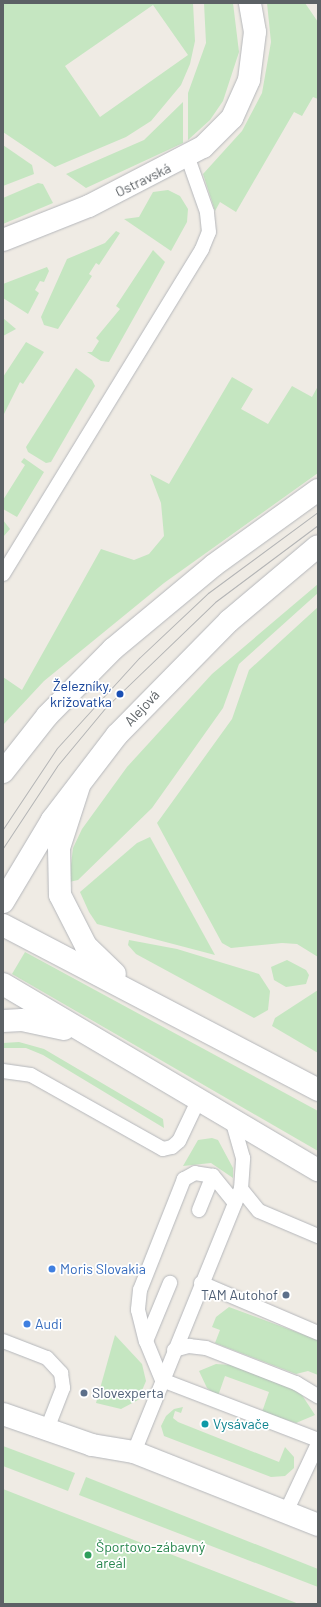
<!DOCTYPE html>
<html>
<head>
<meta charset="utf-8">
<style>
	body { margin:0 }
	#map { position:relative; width:321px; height:1607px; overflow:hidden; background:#efebe4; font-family:Barlow,sans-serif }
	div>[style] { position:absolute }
	.green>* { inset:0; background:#c5e6c1 }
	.roads { filter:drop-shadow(0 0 1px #b5b7bb) drop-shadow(0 0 1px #b5b7bb) }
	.lane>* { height:14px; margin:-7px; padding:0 7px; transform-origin:7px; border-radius:7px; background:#fff }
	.street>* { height:22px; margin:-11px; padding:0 11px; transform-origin:11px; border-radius:11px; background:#fff }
	.secondary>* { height:22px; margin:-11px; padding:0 11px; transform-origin:11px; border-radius:11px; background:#fff }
	.tram>* { height:1px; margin:-0.5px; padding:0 0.5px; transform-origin:0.5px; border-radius:0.5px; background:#b3b4b5 }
	.dots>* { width:11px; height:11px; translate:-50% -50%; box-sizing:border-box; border:2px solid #fff; border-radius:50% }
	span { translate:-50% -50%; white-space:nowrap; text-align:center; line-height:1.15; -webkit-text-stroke:3.5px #fff; paint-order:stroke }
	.street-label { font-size:14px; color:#5c6165 }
	.transit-label { font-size:14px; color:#164399 }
	.right { translate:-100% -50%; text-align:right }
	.shop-label { font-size:14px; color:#366cbe }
	.left { translate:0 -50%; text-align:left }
	.service-label { font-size:14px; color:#4e5e75 }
	.culture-label { font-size:14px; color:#0d838f }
	.leisure-label { font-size:14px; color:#27864d }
	.frame { position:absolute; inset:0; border:4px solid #5c6165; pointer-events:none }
</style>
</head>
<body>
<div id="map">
	<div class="green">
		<div style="clip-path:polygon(evenodd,3px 3px,193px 3px,195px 41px,190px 64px,181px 85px,151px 121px,126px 137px,55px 167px,3px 132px,3px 3px,153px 5px,188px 55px,100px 117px,65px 66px,153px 5px)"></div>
		<div style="clip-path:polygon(204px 3px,233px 3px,239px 52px,223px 101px,210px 120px,188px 140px,188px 93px,206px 43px)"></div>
		<div style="clip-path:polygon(267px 3px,305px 3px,318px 22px,318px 99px,313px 97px,302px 116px,294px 112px,236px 212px,220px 202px,215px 211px,203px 174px,242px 131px,262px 93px,271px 42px)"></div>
		<div style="clip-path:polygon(183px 102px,183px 143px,86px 188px,66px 174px,144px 140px)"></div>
		<div style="clip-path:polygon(3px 145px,32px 165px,34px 174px,3px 186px)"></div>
		<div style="clip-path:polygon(38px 183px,43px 184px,53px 203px,3px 224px,3px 198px)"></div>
		<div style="clip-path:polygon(168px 190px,180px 196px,188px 209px,187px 222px,171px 251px,124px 219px,139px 217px,153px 192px)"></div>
		<div style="clip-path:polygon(116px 231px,120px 233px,99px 265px,96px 263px,89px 274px,92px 276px,58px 329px,44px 325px,41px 317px,67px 259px,105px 243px)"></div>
		<div style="clip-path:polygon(153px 250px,165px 262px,109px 362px,101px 361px,87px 352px,92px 352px,99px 341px,96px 338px,120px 309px,116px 306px)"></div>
		<div style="clip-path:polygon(47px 267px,49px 271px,44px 282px,40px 281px,35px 290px,39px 293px,28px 314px,3px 298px,3px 284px)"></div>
		<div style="clip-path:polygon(3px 318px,16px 329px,3px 336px)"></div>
		<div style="clip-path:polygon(26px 342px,44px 352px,23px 384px,20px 382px,3px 416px,3px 377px)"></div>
		<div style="clip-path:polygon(76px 368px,92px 380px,95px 386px,51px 462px,46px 463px,28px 452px,26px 447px)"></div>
		<div style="clip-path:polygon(232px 377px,253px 389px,241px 409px,268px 424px,292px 386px,312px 397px,318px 386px,318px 473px,164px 583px,44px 681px,3px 725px,3px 677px,22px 690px,101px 549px,134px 560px,149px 554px,164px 536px,161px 503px,150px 474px,169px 484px)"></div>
		<div style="clip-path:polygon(24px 458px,44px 472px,17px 517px,3px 509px,3px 500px,25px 465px,21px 462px)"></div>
		<div style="clip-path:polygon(3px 520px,10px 529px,3px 537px)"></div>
		<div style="clip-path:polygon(318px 584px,318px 593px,239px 664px,223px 708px,152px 808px,78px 880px,69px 882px,73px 848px,82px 829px,127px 767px,212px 674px)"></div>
		<div style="clip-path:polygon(318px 607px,318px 957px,297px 944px,282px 943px,231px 948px,222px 943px,157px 823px,232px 719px,249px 670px)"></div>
		<div style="clip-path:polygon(150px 837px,215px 955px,97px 924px,89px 912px,80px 892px,137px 843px)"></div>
		<div style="clip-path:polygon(129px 940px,177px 949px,259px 974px,270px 991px,268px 1010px,254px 1018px,136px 954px,128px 945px)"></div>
		<div style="clip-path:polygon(25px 952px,318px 1111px,318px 1151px,12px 974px)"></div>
		<div style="clip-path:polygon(287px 960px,306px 970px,309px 975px,306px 984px,286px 987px,274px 980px,271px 967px)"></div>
		<div style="clip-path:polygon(318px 990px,318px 1053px,272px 1026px,275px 1018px)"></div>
		<div style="clip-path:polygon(19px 1042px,44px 1049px,163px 1119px,164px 1128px,43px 1055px,26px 1048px,4px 1048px,3px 1043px)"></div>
		<div style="clip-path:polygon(212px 1138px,218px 1140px,233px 1168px,233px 1178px,211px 1163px,183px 1166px,198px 1140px)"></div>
		<div style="clip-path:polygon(229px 1307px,318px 1340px,318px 1375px,308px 1371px,296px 1374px,215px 1343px,220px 1330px,212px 1327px,216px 1317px)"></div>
		<div style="clip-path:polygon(115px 1335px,142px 1364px,146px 1381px,138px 1400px,121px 1409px,96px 1403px)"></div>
		<div style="clip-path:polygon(216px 1364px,231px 1365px,300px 1392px,315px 1415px,296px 1423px,262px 1412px,269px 1392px,225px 1376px,218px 1396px,207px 1388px,199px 1371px)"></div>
		<div style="clip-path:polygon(183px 1407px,181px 1413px,175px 1411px,173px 1418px,178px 1422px,279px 1462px,285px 1447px,294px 1457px,294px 1468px,285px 1476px,271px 1477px,164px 1436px,161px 1426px,166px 1416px,174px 1409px)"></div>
		<div style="clip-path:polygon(3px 1446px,75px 1473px,68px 1491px,3px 1466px)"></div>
		<div style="clip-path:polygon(86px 1477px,318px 1569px,318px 1587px,79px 1495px)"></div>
		<div style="clip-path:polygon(3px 1489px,59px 1511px,299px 1604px,3px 1604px)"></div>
	</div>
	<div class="roads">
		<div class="lane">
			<div style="left:3px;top:574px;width:381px;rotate:-58.5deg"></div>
			<div style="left:202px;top:249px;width:18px;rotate:-68deg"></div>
			<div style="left:209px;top:232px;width:20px;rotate:-96deg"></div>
			<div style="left:207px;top:212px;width:57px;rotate:-109.4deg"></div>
			<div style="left:3px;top:1071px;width:28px;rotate:8deg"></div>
			<div style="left:31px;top:1075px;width:151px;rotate:29.3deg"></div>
			<div style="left:163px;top:1149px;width:9px;rotate:-13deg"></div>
			<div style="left:172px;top:1147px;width:9px;rotate:-41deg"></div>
			<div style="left:179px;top:1141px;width:44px;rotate:-64.6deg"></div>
			<div style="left:241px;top:1189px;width:28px;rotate:51deg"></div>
			<div style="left:259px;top:1211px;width:64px;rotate:23deg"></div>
			<div style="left:235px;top:1203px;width:35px;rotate:-129deg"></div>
			<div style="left:213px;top:1176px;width:18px;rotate:-171deg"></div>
			<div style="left:195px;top:1173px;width:13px;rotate:151deg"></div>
			<div style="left:184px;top:1179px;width:119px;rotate:111.6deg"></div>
			<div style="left:140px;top:1290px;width:20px;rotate:96deg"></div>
			<div style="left:138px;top:1310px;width:32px;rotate:76deg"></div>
			<div style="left:146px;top:1341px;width:42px;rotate:67.7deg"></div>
			<div style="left:162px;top:1380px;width:167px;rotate:21deg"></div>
			<div style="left:199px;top:1210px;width:37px;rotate:-68deg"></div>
			<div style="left:201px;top:1283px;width:127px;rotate:23.1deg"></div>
			<div style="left:3px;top:1341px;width:47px;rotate:21.1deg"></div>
			<div style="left:47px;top:1358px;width:21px;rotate:47deg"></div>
			<div style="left:61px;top:1373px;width:15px;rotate:82deg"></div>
			<div style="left:63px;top:1388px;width:44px;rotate:111.3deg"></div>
			<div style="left:146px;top:1341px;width:63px;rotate:-67.5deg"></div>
			<div style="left:174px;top:1350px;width:16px;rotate:-15deg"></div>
			<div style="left:189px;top:1346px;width:17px;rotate:7deg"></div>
			<div style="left:206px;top:1348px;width:97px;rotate:21.3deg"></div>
			<div style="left:296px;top:1383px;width:26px;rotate:31deg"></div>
			<div style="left:134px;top:1452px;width:284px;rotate:-67.9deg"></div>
			<div style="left:241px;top:1189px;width:31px;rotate:-86deg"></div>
			<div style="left:243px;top:1158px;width:37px;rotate:-106deg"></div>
			<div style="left:285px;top:1514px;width:77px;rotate:-64.8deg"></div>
		</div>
		<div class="street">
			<div style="left:3px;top:240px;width:92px;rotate:-21.6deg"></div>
			<div style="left:89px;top:206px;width:128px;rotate:-27.4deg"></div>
			<div style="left:203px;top:147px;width:41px;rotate:-45deg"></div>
			<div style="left:232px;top:118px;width:42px;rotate:-65.9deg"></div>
			<div style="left:249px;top:80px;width:48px;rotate:-82.9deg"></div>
			<div style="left:255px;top:32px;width:29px;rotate:-100deg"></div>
			<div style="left:79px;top:786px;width:65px;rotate:107.9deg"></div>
			<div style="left:59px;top:848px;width:47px;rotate:88.8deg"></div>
			<div style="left:60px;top:895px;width:57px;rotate:63deg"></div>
			<div style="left:86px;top:946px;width:40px;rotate:44deg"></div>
			<div style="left:3px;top:925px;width:356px;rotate:27.6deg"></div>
			<div style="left:3px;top:984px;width:366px;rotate:30.6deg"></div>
			<div style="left:3px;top:1021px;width:19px;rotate:-3deg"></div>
			<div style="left:22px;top:1020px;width:43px;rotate:12.1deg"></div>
			<div style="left:3px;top:1414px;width:94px;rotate:19.2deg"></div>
			<div style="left:92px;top:1445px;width:43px;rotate:9.5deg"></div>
			<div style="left:134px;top:1452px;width:198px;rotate:21.6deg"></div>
		</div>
		<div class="secondary">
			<div style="left:3px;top:772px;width:71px;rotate:-51.8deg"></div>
			<div style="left:47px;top:716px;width:94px;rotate:-45.4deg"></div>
			<div style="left:113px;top:649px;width:131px;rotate:-39.7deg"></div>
			<div style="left:214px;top:565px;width:128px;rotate:-35.8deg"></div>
			<div style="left:3px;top:902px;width:96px;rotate:-59.1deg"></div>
			<div style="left:52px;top:820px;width:107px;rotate:-52.6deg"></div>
			<div style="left:117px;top:735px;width:160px;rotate:-45.5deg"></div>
			<div style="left:229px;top:621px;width:116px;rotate:-40.1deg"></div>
		</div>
	</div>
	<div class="tram">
		<div style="left:3px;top:829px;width:97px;rotate:-56.3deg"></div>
		<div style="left:57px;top:748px;width:122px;rotate:-47.7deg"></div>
		<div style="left:139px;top:658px;width:95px;rotate:-43.3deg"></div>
		<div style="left:208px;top:593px;width:137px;rotate:-36.4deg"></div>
		<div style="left:3px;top:848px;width:98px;rotate:-56.6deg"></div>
		<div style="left:57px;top:766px;width:77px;rotate:-50.3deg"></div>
		<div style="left:106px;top:707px;width:151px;rotate:-43.9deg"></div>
		<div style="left:215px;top:602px;width:129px;rotate:-36.8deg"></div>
	</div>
	<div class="dots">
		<div style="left:120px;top:694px;background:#1a4fb4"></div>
		<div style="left:52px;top:1269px;background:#3f7fe0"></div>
		<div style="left:286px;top:1295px;background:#5c6f8a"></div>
		<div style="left:27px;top:1324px;background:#3f7fe0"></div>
		<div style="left:84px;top:1393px;background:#5c6f8a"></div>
		<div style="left:205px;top:1424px;background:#0f9aa8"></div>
		<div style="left:88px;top:1555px;background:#2e9e5b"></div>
	</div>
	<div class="street-label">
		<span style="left:143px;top:180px;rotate:-26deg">Ostravská</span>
		<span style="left:142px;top:708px;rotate:-47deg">Alejová</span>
	</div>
	<div class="transit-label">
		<span class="right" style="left:112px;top:694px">Železníky,<br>križovatka</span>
	</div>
	<div class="shop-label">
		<span class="left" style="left:60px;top:1269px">Moris Slovakia</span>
		<span class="left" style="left:35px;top:1324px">Audi</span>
	</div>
	<div class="service-label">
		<span class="right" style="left:278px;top:1295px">TAM Autohof</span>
		<span class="left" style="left:92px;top:1393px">Slovexperta</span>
	</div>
	<div class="culture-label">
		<span class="left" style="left:213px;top:1424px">Vysávače</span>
	</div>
	<div class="leisure-label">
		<span class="left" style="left:96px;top:1555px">Športovo-zábavný<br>areál</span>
	</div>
	<div class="frame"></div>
</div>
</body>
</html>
